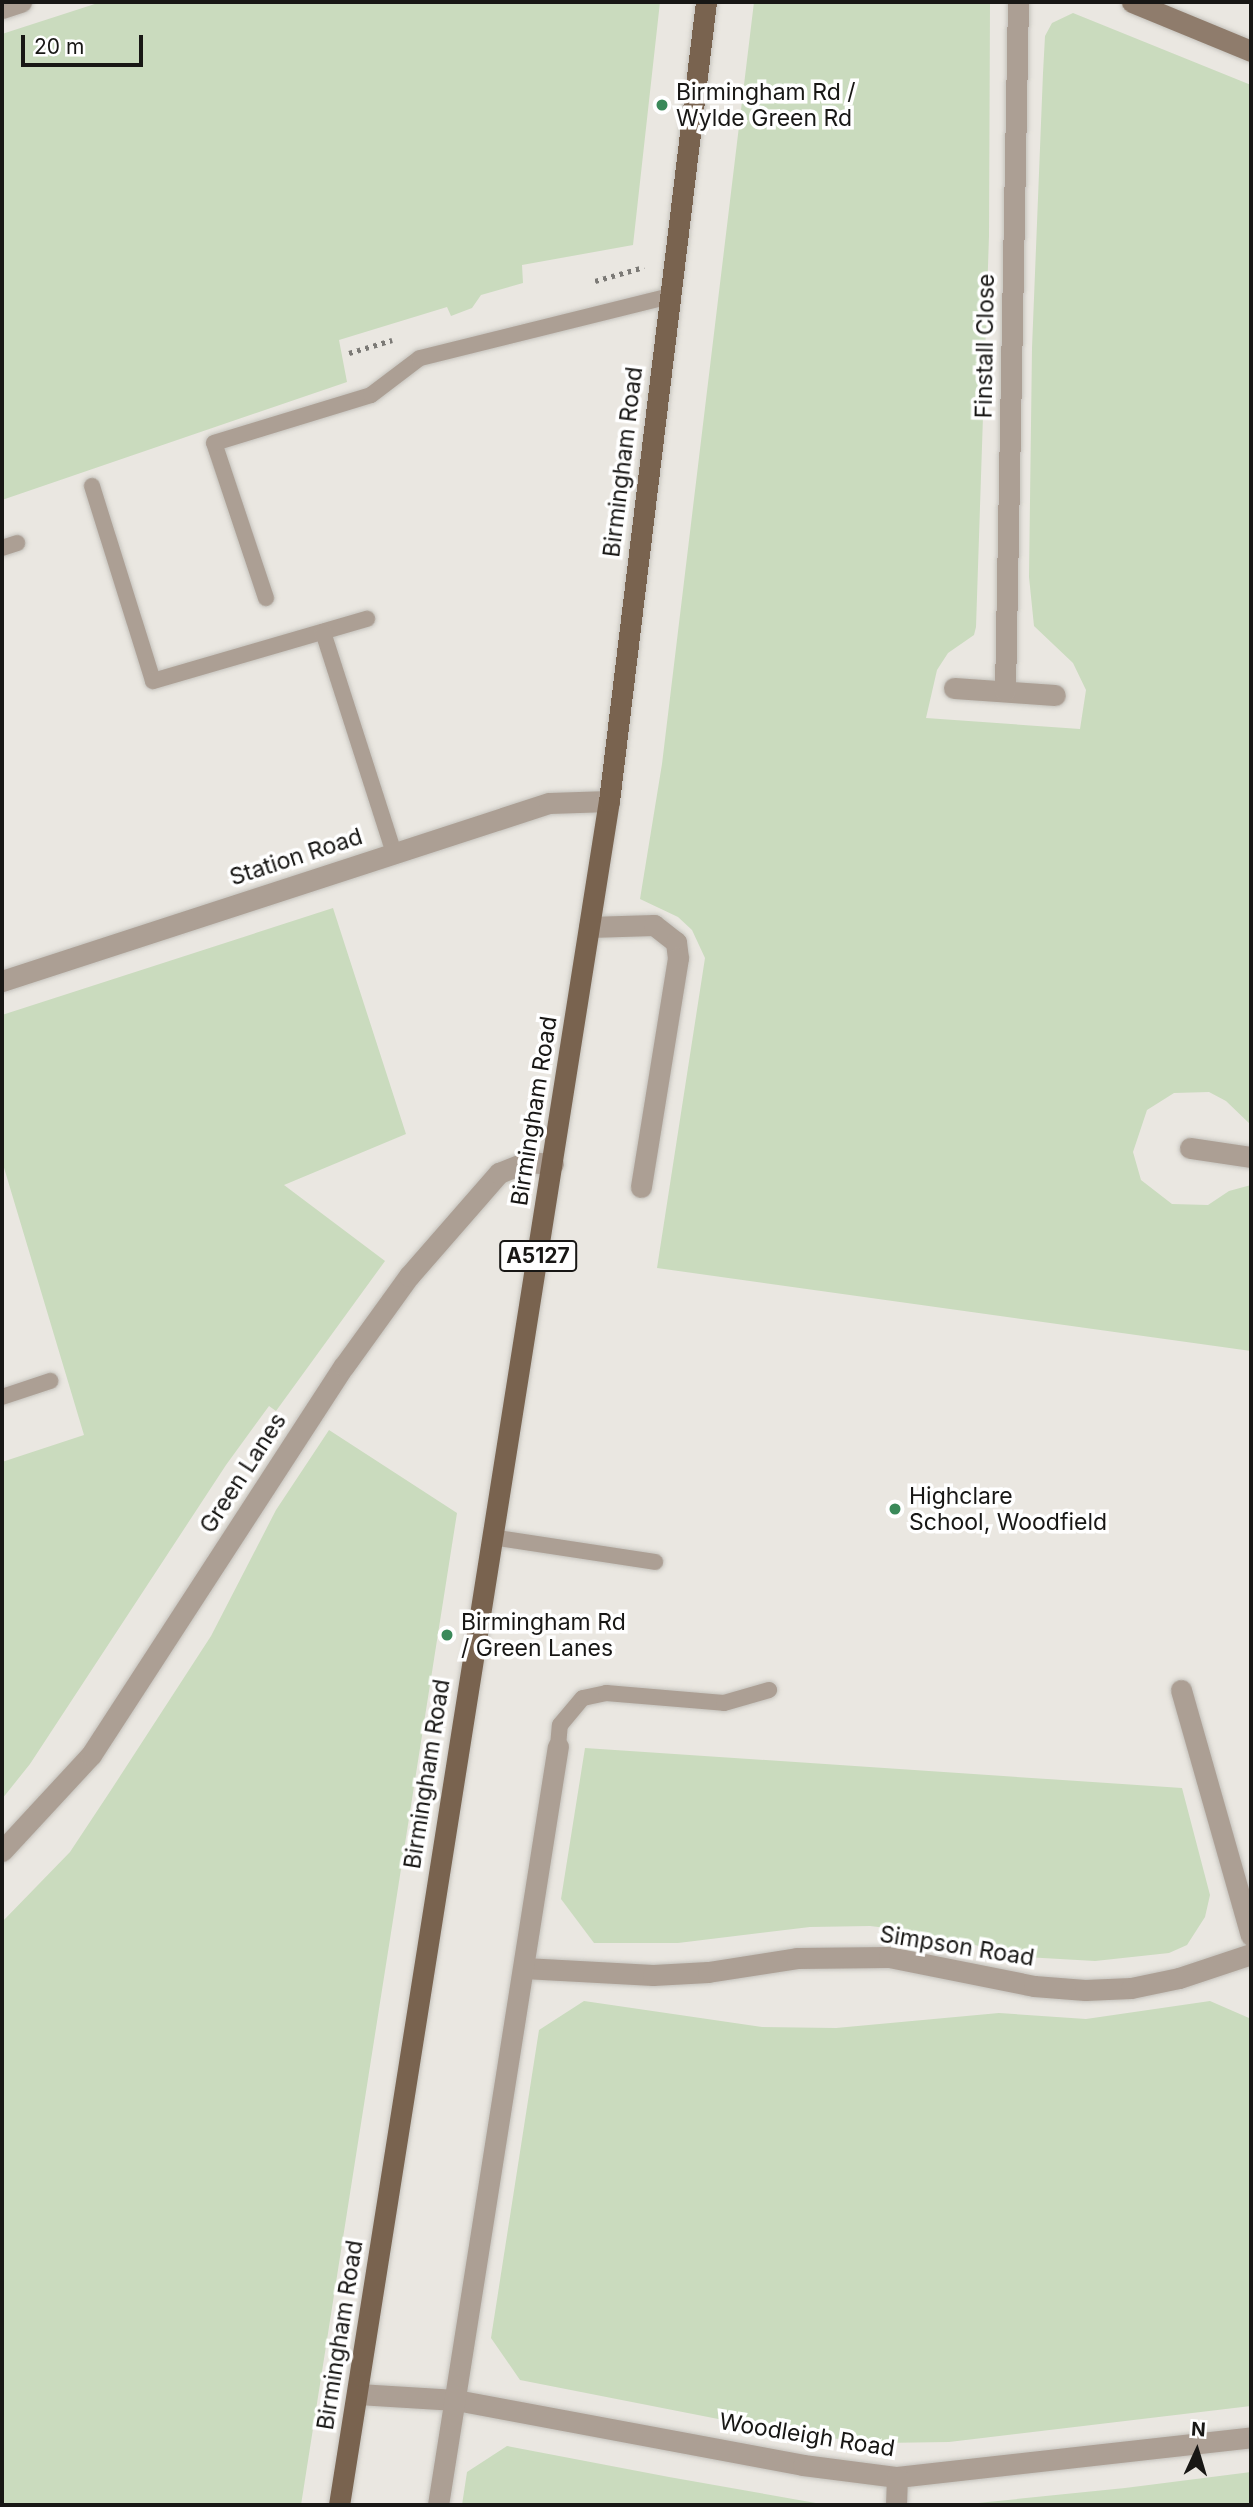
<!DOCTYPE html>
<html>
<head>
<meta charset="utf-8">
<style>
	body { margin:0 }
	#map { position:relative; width:1253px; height:2507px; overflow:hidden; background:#eae7e1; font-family:Inter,sans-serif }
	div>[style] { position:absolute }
	.green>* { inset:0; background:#cadbbe }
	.path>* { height:4.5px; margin-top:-2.25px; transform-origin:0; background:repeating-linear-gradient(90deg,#7c7a76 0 3.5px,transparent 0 8.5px) }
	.roads { filter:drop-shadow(0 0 2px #c4c2bc) drop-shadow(0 0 2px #c4c2bc) }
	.lane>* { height:16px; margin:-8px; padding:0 8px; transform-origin:8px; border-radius:8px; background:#ac9f94 }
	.street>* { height:21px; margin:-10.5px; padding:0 10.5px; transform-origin:10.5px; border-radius:10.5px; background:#ac9f94 }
	.secondary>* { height:21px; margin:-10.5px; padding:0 10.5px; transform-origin:10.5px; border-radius:10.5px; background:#8f7c6c }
	.primary>* { height:21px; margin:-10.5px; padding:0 10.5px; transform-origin:10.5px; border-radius:10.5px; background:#79634f }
	.dots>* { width:19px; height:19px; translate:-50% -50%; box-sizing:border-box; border:4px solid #fff; border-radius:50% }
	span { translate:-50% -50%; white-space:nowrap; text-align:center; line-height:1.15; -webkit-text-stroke:7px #fff; paint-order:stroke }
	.shield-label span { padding:2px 5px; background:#fff; border:2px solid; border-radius:5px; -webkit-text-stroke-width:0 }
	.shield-label { font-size:21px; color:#181715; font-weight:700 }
	.poi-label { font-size:23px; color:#181715 }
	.left { translate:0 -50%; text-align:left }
	.street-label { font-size:23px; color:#181715 }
	.frame { position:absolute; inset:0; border:4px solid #181715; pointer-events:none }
	.north { position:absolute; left:1162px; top:2416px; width:70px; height:70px; -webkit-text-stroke:5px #fff; paint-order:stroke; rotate:4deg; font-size:19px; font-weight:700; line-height:28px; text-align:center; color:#181715 }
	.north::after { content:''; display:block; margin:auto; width:24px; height:32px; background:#181715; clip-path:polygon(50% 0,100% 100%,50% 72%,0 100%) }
	.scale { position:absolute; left:21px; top:35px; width:122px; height:32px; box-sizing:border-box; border:4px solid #181715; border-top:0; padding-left:9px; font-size:21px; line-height:24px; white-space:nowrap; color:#181715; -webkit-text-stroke:5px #fff; paint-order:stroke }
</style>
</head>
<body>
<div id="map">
	<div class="green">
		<div style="clip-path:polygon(101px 2px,660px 2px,633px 245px,522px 265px,523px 283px,481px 295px,472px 308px,451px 316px,447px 307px,339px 340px,347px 382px,2px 500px,2px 34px)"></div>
		<div style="clip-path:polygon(754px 2px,990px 2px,989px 236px,976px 627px,974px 635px,948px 653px,937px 670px,926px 718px,1080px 729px,1086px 690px,1073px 663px,1034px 626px,1029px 577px,1032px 348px,1043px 73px,1045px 36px,1052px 23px,1073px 13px,1251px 85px,1251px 1125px,1226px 1101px,1209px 1092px,1174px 1093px,1147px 1110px,1133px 1152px,1141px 1180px,1172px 1204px,1208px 1205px,1229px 1191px,1251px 1185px,1251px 1351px,657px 1268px,705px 958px,692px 930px,678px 917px,640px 899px,662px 764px)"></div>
		<div style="clip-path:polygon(333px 908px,406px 1134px,284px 1185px,385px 1261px,276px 1411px,269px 1406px,226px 1465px,30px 1764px,2px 1799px,2px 1462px,84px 1435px,2px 1161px,2px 1015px)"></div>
		<div style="clip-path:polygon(329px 1430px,457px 1513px,301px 2505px,2px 2505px,2px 1922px,70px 1852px,113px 1787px,211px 1636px,276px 1510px)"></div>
		<div style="clip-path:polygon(585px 1748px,1182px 1788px,1210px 1895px,1205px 1917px,1187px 1945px,1169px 1953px,1095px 1961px,1025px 1957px,920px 1932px,870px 1926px,810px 1927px,678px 1943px,594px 1943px,561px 1899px)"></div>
		<div style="clip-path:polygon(584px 2001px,762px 2027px,836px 2028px,999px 2013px,1086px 2019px,1210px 2001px,1249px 2018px,1251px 2406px,949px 2442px,880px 2443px,799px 2435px,520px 2380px,491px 2338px,539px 2030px)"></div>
		<div style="clip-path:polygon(507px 2446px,669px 2477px,827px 2505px,462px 2505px,467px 2472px)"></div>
		<div style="clip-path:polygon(1251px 2472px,1251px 2505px,958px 2505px,1125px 2488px)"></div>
	</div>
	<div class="path">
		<div style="left:595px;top:281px;width:51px;rotate:-15.9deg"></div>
		<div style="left:349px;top:353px;width:45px;rotate:-16.8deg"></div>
	</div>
	<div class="roads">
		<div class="lane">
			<div style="left:92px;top:486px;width:204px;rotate:72.6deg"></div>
			<div style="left:153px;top:681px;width:223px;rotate:-16.2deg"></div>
			<div style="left:2px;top:548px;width:16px;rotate:-18deg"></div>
			<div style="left:266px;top:598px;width:163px;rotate:-108.5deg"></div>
			<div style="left:214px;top:443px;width:164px;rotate:-17deg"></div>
			<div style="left:371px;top:395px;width:61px;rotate:-37.1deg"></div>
			<div style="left:420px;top:358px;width:258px;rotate:-13.9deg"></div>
			<div style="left:323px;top:632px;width:232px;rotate:72.2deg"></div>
			<div style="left:2px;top:1397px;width:51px;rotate:-18.4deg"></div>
			<div style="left:492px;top:1537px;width:165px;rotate:8.7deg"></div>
			<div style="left:558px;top:1746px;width:21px;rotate:-85deg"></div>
			<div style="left:560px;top:1725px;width:35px;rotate:-50deg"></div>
			<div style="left:583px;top:1698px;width:24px;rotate:-12deg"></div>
			<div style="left:606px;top:1693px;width:118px;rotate:4.8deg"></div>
			<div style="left:724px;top:1703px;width:47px;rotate:-16.1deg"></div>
		</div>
		<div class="street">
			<div style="left:2px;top:8px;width:20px;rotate:-18deg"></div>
			<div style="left:954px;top:688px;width:101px;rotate:4deg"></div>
			<div style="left:1005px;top:691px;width:689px;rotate:-88.92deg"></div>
			<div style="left:589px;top:927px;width:65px;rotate:-1.8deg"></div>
			<div style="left:654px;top:925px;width:28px;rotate:38deg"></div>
			<div style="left:676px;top:942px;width:16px;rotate:83deg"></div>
			<div style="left:678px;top:958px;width:232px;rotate:99.2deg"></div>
			<div style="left:2px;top:981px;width:575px;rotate:-18.03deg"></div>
			<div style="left:549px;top:803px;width:60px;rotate:-1.9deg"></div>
			<div style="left:1190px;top:1148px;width:62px;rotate:8.4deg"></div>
			<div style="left:1181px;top:1690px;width:255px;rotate:74.1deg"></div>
			<div style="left:2px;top:1851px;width:131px;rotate:-47.2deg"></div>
			<div style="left:91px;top:1755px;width:464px;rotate:-57deg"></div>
			<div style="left:344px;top:1366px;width:111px;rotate:-54.2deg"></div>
			<div style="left:409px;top:1276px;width:137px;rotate:-48.9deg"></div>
			<div style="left:499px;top:1173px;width:29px;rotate:-22deg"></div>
			<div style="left:526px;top:1162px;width:27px;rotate:4deg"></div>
			<div style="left:524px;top:1968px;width:129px;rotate:3.1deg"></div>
			<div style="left:653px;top:1975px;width:55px;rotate:-3.1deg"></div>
			<div style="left:708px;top:1972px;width:90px;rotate:-8.9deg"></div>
			<div style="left:797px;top:1958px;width:92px;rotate:-0.6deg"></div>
			<div style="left:889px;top:1957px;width:148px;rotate:11.3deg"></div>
			<div style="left:1034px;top:1986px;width:51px;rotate:4.5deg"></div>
			<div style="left:1085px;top:1990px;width:46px;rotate:-2.5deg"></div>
			<div style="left:1131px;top:1988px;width:49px;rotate:-11.8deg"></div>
			<div style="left:1179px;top:1978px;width:76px;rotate:-18.4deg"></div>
			<div style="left:358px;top:2394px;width:98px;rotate:3.5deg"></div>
			<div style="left:456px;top:2400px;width:353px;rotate:10.6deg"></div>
			<div style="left:803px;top:2465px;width:95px;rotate:7.3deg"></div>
			<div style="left:897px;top:2477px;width:356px;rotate:-6.4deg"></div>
			<div style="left:438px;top:2505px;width:768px;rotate:-81.02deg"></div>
			<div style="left:896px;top:2505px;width:28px;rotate:-88deg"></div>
		</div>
		<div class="secondary">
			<div style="left:1132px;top:2px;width:129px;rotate:22.4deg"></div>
		</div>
		<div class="primary">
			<div style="left:339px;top:2505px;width:1725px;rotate:-81deg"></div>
			<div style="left:609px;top:801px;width:805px;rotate:-83.08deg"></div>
		</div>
	</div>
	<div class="dots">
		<div style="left:662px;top:105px;background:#3a8959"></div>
		<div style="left:895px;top:1509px;background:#3a8959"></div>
		<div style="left:447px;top:1635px;background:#3a8959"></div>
	</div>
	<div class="shield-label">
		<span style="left:538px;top:1256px">A5127</span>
	</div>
	<div class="poi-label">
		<span class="left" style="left:676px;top:105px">Birmingham Rd /<br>Wylde Green Rd</span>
		<span class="left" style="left:909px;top:1509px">Highclare<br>School, Woodfield</span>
		<span class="left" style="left:461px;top:1635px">Birmingham Rd<br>/ Green Lanes</span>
	</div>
	<div class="street-label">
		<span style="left:985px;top:346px;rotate:-89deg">Finstall Close</span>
		<span style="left:623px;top:462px;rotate:-83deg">Birmingham Road</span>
		<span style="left:296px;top:857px;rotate:-18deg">Station Road</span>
		<span style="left:534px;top:1111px;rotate:-81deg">Birmingham Road</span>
		<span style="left:243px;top:1473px;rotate:-57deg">Green Lanes</span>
		<span style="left:427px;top:1774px;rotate:-81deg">Birmingham Road</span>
		<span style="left:957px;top:1946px;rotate:9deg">Simpson Road</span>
		<span style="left:340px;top:2335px;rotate:-81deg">Birmingham Road</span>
		<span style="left:807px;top:2435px;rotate:9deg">Woodleigh Road</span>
	</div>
	<div class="frame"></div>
	<div class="north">N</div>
	<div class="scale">20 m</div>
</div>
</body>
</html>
